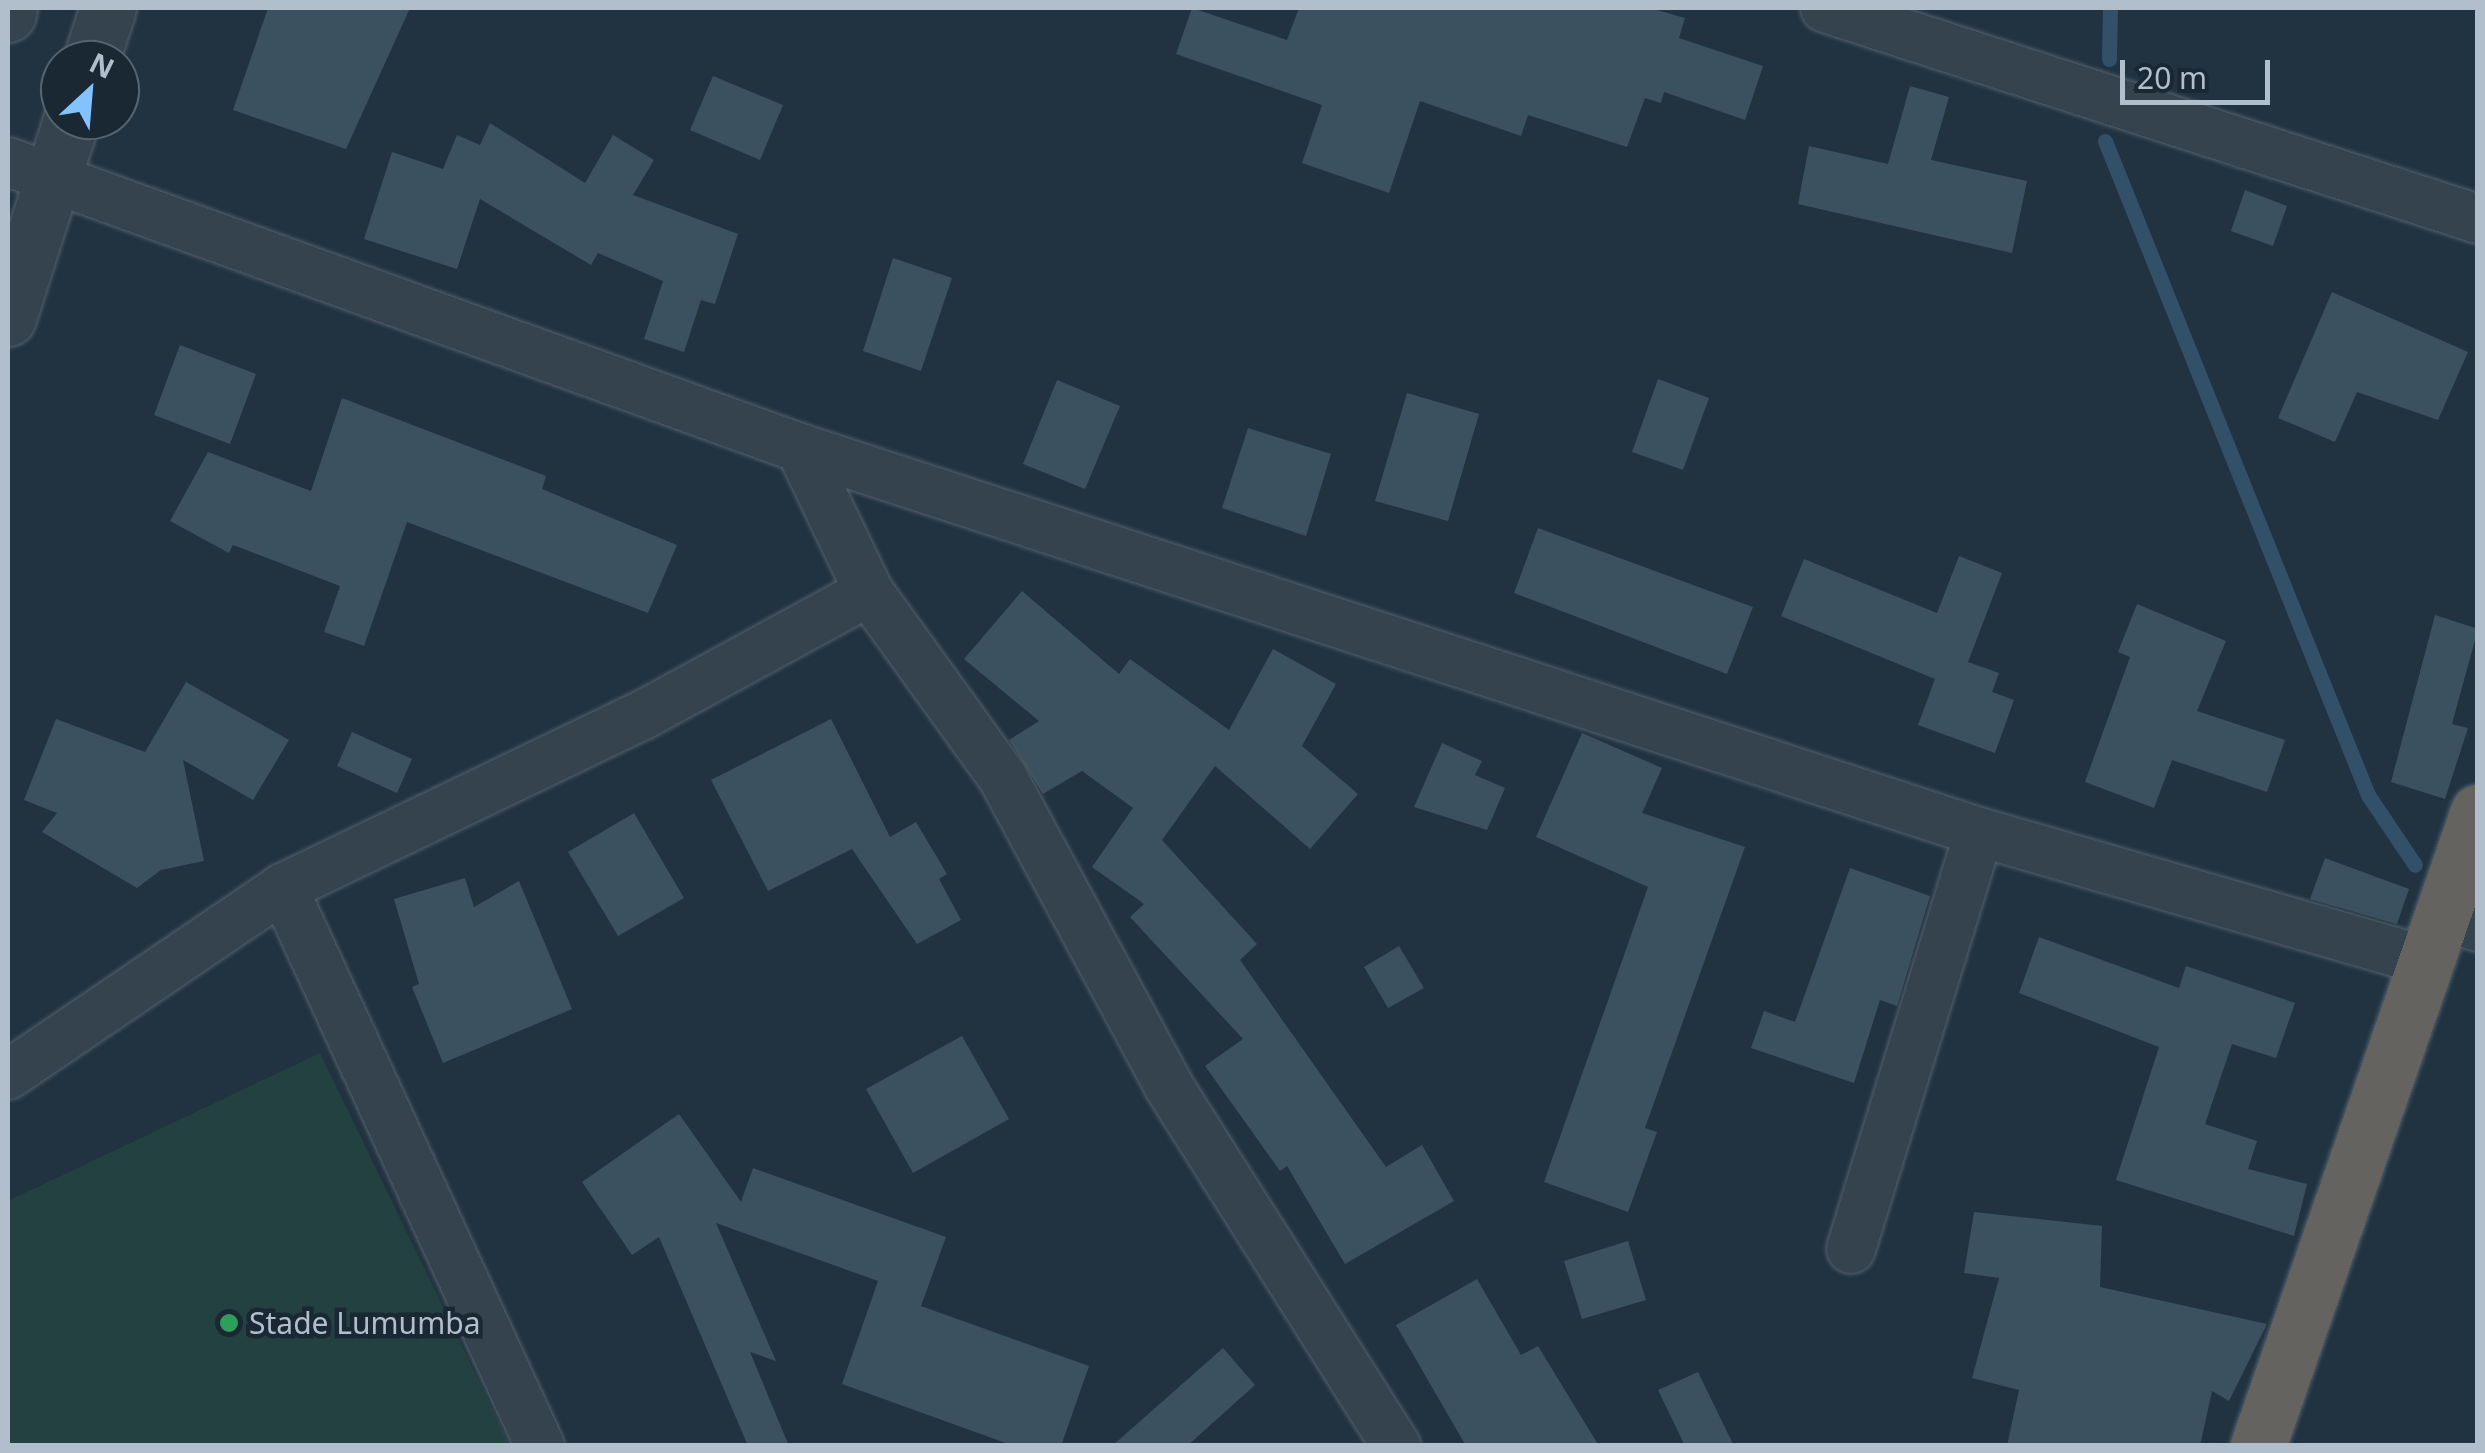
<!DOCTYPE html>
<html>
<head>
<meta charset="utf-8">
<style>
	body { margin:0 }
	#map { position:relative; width:2485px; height:1453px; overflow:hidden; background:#213240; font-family:"Noto Sans",sans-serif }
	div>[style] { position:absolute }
	.green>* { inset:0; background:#234140 }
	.stream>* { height:15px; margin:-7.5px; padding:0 7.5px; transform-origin:7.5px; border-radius:7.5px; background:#335069 }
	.building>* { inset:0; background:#3c515f }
	.roads { filter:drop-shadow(0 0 2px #53616d) drop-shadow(0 0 2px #53616d) }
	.minor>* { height:48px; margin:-24px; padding:0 24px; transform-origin:24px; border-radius:24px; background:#35434f }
	.tertiary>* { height:55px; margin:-27.5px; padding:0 27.5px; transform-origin:27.5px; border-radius:27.5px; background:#35434f }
	.trunk>* { height:55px; margin:-27.5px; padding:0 27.5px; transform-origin:27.5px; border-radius:27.5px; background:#646360 }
	.dots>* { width:28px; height:28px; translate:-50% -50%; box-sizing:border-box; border:5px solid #1a2834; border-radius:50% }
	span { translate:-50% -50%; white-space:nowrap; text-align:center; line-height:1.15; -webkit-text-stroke:9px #1a2834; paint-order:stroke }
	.poi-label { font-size:30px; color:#b1becb }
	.left { translate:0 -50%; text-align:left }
	.frame { position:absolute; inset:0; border:10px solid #b1becb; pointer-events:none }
	.north { position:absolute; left:40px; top:40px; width:100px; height:100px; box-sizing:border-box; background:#1a2834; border:2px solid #566470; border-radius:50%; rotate:26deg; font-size:28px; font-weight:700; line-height:40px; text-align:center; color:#b1becb }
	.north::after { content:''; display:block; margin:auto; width:35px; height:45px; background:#82c2ff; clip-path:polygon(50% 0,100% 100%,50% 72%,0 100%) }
	.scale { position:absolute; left:2120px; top:60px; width:150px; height:45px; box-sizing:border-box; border:5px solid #b1becb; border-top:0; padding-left:12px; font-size:30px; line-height:35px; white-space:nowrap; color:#b1becb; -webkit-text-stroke:8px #1a2834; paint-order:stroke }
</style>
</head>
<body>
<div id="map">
	<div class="green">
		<div style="clip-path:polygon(320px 1053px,510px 1445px,8px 1445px,8px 1201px)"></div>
	</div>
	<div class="stream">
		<div style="left:2109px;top:59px;width:51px;rotate:-88.9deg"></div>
		<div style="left:2105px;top:141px;width:705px;rotate:68.09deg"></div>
		<div style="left:2368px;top:795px;width:84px;rotate:56.1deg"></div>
	</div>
	<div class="building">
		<div style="clip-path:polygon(268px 8px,410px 8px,346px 149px,233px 110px)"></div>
		<div style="clip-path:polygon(1192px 8px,1287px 40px,1299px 8px,1650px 8px,1685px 18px,1679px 38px,1763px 66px,1745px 120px,1664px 92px,1661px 103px,1645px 98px,1627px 147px,1528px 115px,1521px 136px,1420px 101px,1389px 193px,1302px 163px,1322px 105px,1176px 54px)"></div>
		<div style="clip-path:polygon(713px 76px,783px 105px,760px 160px,690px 130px)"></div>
		<div style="clip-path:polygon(1910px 86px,1949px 97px,1931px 160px,2027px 181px,2012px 253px,1798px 204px,1809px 146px,1888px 164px)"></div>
		<div style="clip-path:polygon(490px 123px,585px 183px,613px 135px,654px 160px,633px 195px,738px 234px,715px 304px,701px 300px,684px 352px,644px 339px,663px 281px,598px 253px,591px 265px,480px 199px,457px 269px,364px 239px,392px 152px,443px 169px,457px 135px,480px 145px)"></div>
		<div style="clip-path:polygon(2245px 190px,2287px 206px,2273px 246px,2231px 231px)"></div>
		<div style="clip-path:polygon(893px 258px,952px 278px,921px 371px,863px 351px)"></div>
		<div style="clip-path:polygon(2332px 292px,2468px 352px,2438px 420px,2357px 392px,2335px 442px,2278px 418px)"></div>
		<div style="clip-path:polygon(180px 345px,256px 374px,230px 444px,154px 415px)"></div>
		<div style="clip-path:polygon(1658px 379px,1709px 398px,1683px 470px,1632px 452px)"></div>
		<div style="clip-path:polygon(1057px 380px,1120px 406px,1085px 489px,1023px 464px)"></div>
		<div style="clip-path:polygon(1407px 393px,1479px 414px,1448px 521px,1375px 501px)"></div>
		<div style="clip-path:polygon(342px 398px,546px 476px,542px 489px,677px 545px,648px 613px,407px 522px,364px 646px,324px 632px,340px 586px,233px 545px,229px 553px,170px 521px,208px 452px,311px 491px)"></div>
		<div style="clip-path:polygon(1248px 428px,1331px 454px,1306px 536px,1222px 508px)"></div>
		<div style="clip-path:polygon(1538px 528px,1753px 607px,1727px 674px,1514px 593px)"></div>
		<div style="clip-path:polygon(1959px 556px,2002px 573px,1968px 662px,1999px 673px,1992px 692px,2014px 700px,1995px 753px,1918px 725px,1935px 679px,1781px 616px,1804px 559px,1937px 613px)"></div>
		<div style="clip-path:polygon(1022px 591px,1119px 674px,1130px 659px,1229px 730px,1273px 649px,1336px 684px,1302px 746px,1358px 794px,1310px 849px,1215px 766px,1162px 840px,1257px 944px,1240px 960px,1386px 1167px,1422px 1145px,1454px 1201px,1345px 1264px,1287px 1166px,1280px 1171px,1205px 1066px,1243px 1039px,1130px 917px,1144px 904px,1092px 867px,1133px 808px,1082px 771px,1043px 794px,1009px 740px,1039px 721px,964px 659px)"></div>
		<div style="clip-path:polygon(2137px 604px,2226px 641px,2197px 711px,2285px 740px,2267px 792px,2172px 760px,2154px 808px,2085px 782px,2130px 657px,2118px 652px)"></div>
		<div style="clip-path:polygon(2435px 615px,2478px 629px,2452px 724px,2468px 728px,2445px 799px,2391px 782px)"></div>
		<div style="clip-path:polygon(186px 682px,289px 740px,253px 800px,183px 760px,204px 861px,161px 870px,137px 888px,42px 832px,57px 813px,24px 800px,56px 719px,145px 752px)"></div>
		<div style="clip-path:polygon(831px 719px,890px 837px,916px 822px,947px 874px,939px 879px,961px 920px,917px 944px,852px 849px,768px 891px,711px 780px)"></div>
		<div style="clip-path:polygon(352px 732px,412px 759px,397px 793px,337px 766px)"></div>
		<div style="clip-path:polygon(1582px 733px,1662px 768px,1642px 813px,1745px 847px,1645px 1128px,1657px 1132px,1628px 1212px,1544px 1182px,1648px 887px,1536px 837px)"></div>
		<div style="clip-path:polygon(1442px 743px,1482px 761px,1475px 775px,1505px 788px,1487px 830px,1414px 807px)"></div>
		<div style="clip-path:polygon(634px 813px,684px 898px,618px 936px,568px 852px)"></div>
		<div style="clip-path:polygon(2325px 858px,2409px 889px,2397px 924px,2310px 899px)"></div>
		<div style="clip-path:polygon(1850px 868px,1930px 896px,1897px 1006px,1880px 1000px,1854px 1083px,1751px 1048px,1764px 1011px,1795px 1022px)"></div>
		<div style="clip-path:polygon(465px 878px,474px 907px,519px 881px,572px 1009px,443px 1063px,412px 987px,419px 984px,394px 899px)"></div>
		<div style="clip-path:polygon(2039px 937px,2179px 988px,2186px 966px,2295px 1003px,2276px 1058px,2232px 1044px,2205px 1124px,2257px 1141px,2248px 1169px,2307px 1184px,2294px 1236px,2116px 1180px,2159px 1047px,2019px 993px)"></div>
		<div style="clip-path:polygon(1399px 946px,1424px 988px,1388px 1008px,1364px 967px)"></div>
		<div style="clip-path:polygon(962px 1036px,1009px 1119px,913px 1173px,866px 1089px)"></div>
		<div style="clip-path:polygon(679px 1114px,741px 1202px,753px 1168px,946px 1237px,921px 1306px,1089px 1366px,1061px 1446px,1014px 1446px,842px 1384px,878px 1281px,716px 1223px,776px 1361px,750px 1352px,789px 1446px,748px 1446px,659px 1237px,632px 1255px,582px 1182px)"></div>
		<div style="clip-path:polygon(1974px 1212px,2102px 1226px,2100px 1287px,2267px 1324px,2229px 1401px,2212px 1391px,2200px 1446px,2007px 1446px,2019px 1390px,1972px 1378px,1999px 1278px,1964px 1273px)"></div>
		<div style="clip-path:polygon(1628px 1241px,1646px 1300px,1582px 1319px,1564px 1261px)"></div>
		<div style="clip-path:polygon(1477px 1279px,1521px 1355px,1538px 1346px,1599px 1446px,1466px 1446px,1396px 1325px)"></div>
		<div style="clip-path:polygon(1223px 1348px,1255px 1385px,1187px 1446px,1112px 1446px)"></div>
		<div style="clip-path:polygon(1698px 1372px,1734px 1446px,1685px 1446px,1658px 1390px)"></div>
	</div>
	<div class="roads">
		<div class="minor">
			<div style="left:1825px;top:8px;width:686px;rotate:17.91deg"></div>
			<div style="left:8px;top:162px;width:842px;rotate:19.86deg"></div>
			<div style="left:800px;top:448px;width:1240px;rotate:18.04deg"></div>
			<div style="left:1979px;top:832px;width:469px;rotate:16.1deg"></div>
			<div style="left:800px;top:448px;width:160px;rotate:64.4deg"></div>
			<div style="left:869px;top:592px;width:229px;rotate:54.2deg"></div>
			<div style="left:1003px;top:778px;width:349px;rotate:61.7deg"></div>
			<div style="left:1168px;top:1085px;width:427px;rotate:57.7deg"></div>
			<div style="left:283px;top:888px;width:614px;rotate:65.27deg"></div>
			<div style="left:2447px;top:916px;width:33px;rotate:20deg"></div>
			<div style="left:8px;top:1075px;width:333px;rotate:-34.2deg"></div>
			<div style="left:283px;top:888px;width:399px;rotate:-25.7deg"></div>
			<div style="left:643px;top:715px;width:257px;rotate:-28.6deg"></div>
			<div style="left:1851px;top:1249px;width:436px;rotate:-72.9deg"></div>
		</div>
		<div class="tertiary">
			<div style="left:8px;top:14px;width:6px;rotate:-81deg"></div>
			<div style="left:91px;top:60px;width:55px;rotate:-71.9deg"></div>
			<div style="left:8px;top:318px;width:208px;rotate:-72.3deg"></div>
		</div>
		<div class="trunk">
			<div style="left:2258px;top:1446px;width:671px;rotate:-70.86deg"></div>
		</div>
	</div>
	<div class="dots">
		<div style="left:229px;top:1323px;background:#2e9e5b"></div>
	</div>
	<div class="poi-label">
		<span class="left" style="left:249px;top:1323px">Stade Lumumba</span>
	</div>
	<div class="frame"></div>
	<div class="north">N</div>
	<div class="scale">20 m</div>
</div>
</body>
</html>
